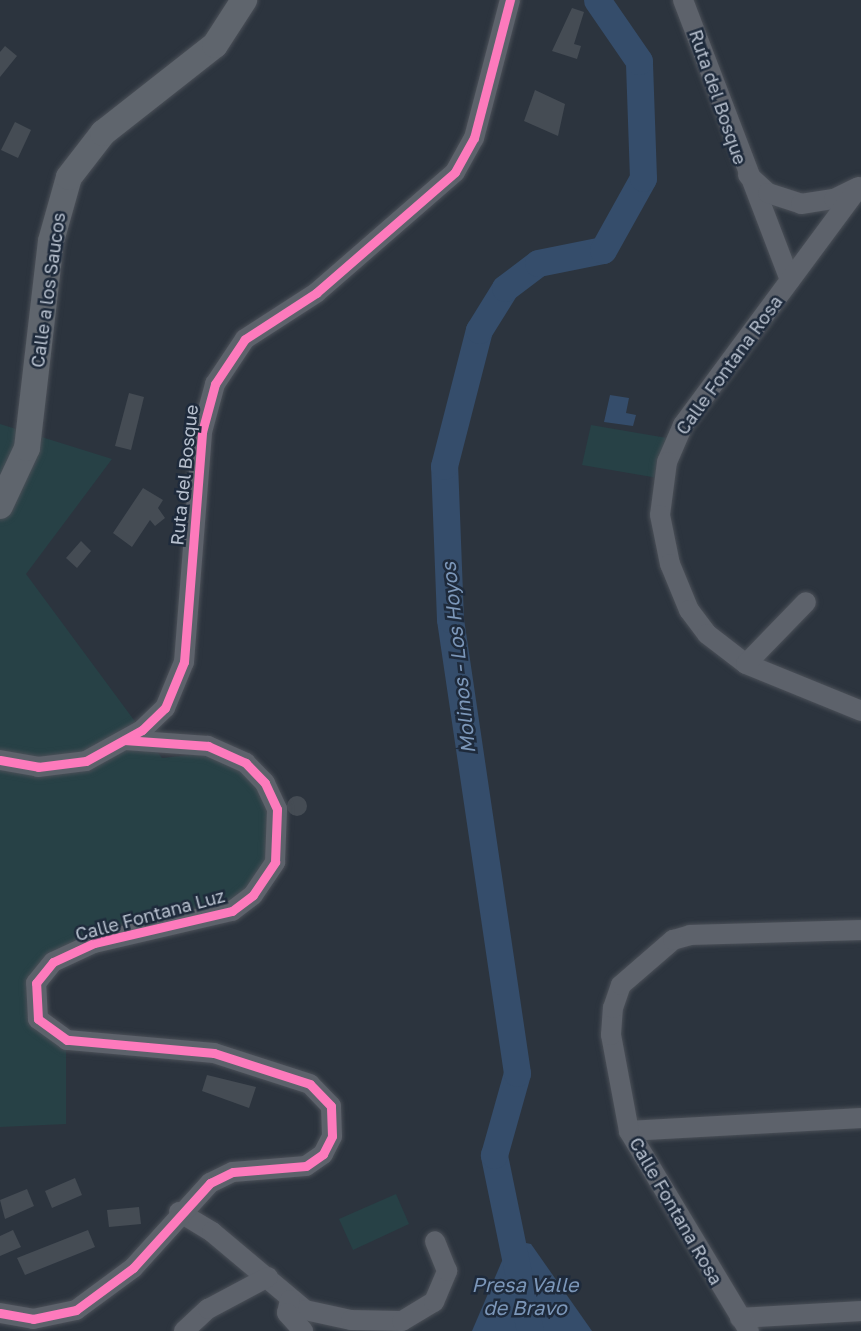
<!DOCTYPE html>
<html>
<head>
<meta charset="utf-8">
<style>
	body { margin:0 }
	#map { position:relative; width:861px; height:1331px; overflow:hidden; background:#2c343e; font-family:"Golos Text",sans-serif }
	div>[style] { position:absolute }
	.green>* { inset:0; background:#274146 }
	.water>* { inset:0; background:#354d6b }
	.river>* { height:27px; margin:-13.5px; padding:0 13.5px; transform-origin:13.5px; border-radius:13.5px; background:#354d6b }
	.building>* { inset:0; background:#454c54 }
	.round { border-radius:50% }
	.roads { filter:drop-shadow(0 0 2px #4b5058) drop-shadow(0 0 2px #4b5058) }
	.minor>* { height:20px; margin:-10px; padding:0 10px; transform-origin:10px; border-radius:10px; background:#5d626b }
	.major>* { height:26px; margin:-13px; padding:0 13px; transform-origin:13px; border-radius:13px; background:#5f656d }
	.cycleway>* { height:9px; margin:-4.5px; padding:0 4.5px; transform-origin:4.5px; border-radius:4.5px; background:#fd7abc }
	span { translate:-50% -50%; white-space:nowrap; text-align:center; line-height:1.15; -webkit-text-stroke:5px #1e2a3b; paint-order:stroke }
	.street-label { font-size:18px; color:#b7c0ce }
	.water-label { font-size:20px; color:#7c97b9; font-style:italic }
</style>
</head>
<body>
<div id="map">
	<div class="green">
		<div style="clip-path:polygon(0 424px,112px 459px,26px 574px,162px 758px,208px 753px,233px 762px,268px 799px,274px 849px,241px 899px,43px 963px,40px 1031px,66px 1047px,66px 1124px,0 1127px)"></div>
		<div style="clip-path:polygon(591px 425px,667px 438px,658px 478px,582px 465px)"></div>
		<div style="clip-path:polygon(396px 1194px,409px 1224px,353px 1250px,339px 1219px)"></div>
	</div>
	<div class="water">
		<div style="clip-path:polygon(610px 395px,629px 398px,626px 413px,636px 415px,633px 426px,604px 422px)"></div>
		<div style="clip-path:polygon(511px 1240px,531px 1244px,592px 1331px,472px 1331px)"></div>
	</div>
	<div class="river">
		<div style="left:530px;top:1331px;width:180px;rotate:-101.6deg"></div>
		<div style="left:494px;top:1155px;width:85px;rotate:-74.3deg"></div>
		<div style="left:517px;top:1073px;width:459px;rotate:-98.4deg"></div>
		<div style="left:450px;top:619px;width:153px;rotate:-92.2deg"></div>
		<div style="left:444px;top:466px;width:140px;rotate:-75.6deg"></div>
		<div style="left:479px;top:330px;width:49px;rotate:-58.2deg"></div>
		<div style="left:505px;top:288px;width:41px;rotate:-37.1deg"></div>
		<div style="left:538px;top:263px;width:66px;rotate:-11.3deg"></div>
		<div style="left:603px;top:250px;width:82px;rotate:-60.9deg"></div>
		<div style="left:643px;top:178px;width:117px;rotate:-92deg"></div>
		<div style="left:639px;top:61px;width:74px;rotate:-124.5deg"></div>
	</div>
	<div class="building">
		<div style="clip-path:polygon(572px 8px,584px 12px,574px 44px,581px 46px,577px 59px,552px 51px)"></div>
		<div style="clip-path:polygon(5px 46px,17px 56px,0 77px,0 52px)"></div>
		<div style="clip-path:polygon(535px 90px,565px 104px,558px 136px,524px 121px)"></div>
		<div style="clip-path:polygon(15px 122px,31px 130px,18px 158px,1px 150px)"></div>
		<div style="clip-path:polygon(129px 393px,144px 397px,131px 450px,115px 446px)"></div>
		<div style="clip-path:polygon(143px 488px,163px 500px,158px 508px,165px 518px,155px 526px,150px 520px,132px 547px,113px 533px)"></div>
		<div style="clip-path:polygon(81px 541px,91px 551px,77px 568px,66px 558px)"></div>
		<div class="round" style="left:287px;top:796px;width:20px;height:20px"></div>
		<div style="clip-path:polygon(207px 1075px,256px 1087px,249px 1108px,202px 1091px)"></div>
		<div style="clip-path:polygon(75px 1178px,82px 1195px,52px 1208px,45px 1191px)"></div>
		<div style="clip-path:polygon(27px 1189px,34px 1206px,5px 1219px,0 1200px)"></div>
		<div style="clip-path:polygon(139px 1207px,141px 1224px,109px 1227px,107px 1210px)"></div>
		<div style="clip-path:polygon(13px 1230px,21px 1247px,0 1256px,0 1236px)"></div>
		<div style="clip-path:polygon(88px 1230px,95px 1247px,25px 1275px,17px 1258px)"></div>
	</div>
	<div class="roads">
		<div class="minor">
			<div style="left:683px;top:0;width:300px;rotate:69.1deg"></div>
			<div style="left:748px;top:175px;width:27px;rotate:42deg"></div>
			<div style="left:768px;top:193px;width:35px;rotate:18deg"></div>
			<div style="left:801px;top:204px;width:33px;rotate:-9deg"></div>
			<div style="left:834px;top:199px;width:25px;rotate:-26deg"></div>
			<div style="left:859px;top:187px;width:296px;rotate:126.5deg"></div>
			<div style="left:683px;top:425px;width:40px;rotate:113.4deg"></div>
			<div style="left:667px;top:462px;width:53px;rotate:97.5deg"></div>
			<div style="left:660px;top:515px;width:50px;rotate:78.5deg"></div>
			<div style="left:670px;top:564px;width:50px;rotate:67.6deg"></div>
			<div style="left:689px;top:610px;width:30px;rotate:53deg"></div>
			<div style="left:707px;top:634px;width:49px;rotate:37.6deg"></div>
			<div style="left:746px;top:664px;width:124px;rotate:22.2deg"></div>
			<div style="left:746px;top:664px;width:86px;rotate:-45.9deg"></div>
			<div style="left:0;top:760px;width:39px;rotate:10deg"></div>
			<div style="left:38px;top:767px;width:48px;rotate:-7.1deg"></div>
			<div style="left:86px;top:761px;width:64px;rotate:-29deg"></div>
			<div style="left:142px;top:730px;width:32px;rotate:-44deg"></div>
			<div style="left:165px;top:708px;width:50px;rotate:-67.6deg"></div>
			<div style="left:184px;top:662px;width:231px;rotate:-85.5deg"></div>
			<div style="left:202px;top:432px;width:50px;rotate:-74.8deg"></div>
			<div style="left:215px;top:384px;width:54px;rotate:-56.3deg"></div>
			<div style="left:245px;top:339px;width:85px;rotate:-32.9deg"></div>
			<div style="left:316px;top:293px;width:184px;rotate:-41deg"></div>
			<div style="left:455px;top:172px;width:39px;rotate:-61deg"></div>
			<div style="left:474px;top:138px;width:143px;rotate:-75.4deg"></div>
			<div style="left:629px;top:1131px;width:232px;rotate:-3.2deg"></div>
			<div style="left:179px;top:1212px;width:39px;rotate:31deg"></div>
			<div style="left:212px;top:1232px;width:121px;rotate:40deg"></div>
			<div style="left:305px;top:1310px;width:47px;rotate:12.3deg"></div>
			<div style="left:351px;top:1320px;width:51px;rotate:1.1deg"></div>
			<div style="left:402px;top:1321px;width:37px;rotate:-31deg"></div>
			<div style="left:434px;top:1302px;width:34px;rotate:-67deg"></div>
			<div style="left:447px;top:1271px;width:32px;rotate:-112deg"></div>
			<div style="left:290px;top:1300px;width:13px;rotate:103deg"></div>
			<div style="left:287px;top:1313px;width:24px;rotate:48deg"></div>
			<div style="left:0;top:1313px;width:34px;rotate:10deg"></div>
			<div style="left:33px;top:1319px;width:44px;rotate:-11.8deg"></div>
			<div style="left:76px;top:1310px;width:71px;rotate:-36.4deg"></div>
			<div style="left:133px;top:1268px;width:115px;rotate:-47.8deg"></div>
			<div style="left:210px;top:1183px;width:25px;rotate:-26deg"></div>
			<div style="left:233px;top:1172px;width:73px;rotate:-4.7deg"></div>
			<div style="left:306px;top:1166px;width:21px;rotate:-35deg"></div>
			<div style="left:323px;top:1154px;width:20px;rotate:-63deg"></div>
			<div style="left:332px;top:1136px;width:30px;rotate:-92deg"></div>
			<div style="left:331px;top:1106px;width:30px;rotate:-134deg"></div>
			<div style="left:310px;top:1084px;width:101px;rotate:-162.1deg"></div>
			<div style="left:214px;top:1053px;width:148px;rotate:-174.9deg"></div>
			<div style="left:67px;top:1040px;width:36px;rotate:-144deg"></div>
			<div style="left:38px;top:1019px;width:36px;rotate:-93deg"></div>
			<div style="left:36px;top:983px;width:27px;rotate:-51deg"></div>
			<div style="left:53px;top:962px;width:45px;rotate:-24.9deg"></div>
			<div style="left:94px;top:943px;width:142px;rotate:-13.1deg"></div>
			<div style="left:232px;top:911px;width:26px;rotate:-37deg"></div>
			<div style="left:253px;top:895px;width:40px;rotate:-56deg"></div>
			<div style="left:275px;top:862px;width:53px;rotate:-87.8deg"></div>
			<div style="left:277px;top:809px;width:29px;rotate:-115deg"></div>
			<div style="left:265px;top:783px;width:28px;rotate:-134deg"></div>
			<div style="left:246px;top:763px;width:42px;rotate:-155.9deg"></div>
			<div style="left:208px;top:746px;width:83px;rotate:-175.9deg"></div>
			<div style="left:740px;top:1318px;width:121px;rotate:-3.3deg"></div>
			<div style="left:184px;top:1331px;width:33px;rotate:-43deg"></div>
			<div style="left:208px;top:1309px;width:68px;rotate:-28.1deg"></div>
			<div style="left:749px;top:1331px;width:233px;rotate:-121deg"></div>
			<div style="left:629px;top:1131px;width:98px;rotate:-100.6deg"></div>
			<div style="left:611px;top:1035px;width:27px;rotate:-86deg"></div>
			<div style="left:613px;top:1008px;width:24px;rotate:-71deg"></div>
			<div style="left:621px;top:985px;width:69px;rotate:-40.9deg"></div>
			<div style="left:673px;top:940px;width:18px;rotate:-16deg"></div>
			<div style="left:690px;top:935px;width:171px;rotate:-1.7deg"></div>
		</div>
		<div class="major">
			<div style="left:0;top:506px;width:64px;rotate:-65deg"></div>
			<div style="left:27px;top:448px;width:208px;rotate:-83.4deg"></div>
			<div style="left:51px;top:241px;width:66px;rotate:-74.3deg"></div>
			<div style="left:69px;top:177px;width:56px;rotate:-52.3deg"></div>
			<div style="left:103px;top:133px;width:142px;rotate:-38.2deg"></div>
			<div style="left:215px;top:45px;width:54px;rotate:-57.2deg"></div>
		</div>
	</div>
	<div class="cycleway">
		<div style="left:0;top:760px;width:39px;rotate:10deg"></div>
		<div style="left:38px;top:767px;width:48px;rotate:-7.1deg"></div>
		<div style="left:86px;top:761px;width:64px;rotate:-29deg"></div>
		<div style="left:142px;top:730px;width:32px;rotate:-44deg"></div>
		<div style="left:165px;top:708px;width:50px;rotate:-67.6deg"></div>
		<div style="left:184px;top:662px;width:231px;rotate:-85.5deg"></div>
		<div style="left:202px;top:432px;width:50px;rotate:-74.8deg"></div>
		<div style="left:215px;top:384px;width:54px;rotate:-56.3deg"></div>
		<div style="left:245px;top:339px;width:85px;rotate:-32.9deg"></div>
		<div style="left:316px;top:293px;width:184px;rotate:-41deg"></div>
		<div style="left:455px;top:172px;width:39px;rotate:-61deg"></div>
		<div style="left:474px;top:138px;width:143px;rotate:-75.4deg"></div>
		<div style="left:0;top:1313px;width:34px;rotate:10deg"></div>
		<div style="left:33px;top:1319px;width:44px;rotate:-11.8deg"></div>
		<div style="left:76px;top:1310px;width:71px;rotate:-36.4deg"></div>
		<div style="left:133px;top:1268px;width:115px;rotate:-47.8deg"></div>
		<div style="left:210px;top:1183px;width:25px;rotate:-26deg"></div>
		<div style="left:233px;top:1172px;width:73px;rotate:-4.7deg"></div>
		<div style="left:306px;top:1166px;width:21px;rotate:-35deg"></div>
		<div style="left:323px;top:1154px;width:20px;rotate:-63deg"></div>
		<div style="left:332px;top:1136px;width:30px;rotate:-92deg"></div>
		<div style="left:331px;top:1106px;width:30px;rotate:-134deg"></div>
		<div style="left:310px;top:1084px;width:101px;rotate:-162.1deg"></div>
		<div style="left:214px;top:1053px;width:148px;rotate:-174.9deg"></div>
		<div style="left:67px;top:1040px;width:36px;rotate:-144deg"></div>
		<div style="left:38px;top:1019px;width:36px;rotate:-93deg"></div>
		<div style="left:36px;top:983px;width:27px;rotate:-51deg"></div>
		<div style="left:53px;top:962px;width:45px;rotate:-24.9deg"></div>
		<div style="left:94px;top:943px;width:142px;rotate:-13.1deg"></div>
		<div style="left:232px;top:911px;width:26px;rotate:-37deg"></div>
		<div style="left:253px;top:895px;width:40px;rotate:-56deg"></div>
		<div style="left:275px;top:862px;width:53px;rotate:-87.8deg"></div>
		<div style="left:277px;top:809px;width:29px;rotate:-115deg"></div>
		<div style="left:265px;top:783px;width:28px;rotate:-134deg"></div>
		<div style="left:246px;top:763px;width:42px;rotate:-155.9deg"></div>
		<div style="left:208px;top:746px;width:83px;rotate:-175.9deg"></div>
	</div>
	<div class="street-label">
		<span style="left:718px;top:97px;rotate:71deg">Ruta del Bosque</span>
		<span style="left:48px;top:290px;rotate:-82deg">Calle a los Saucos</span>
		<span style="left:729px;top:365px;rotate:-54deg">Calle Fontana Rosa</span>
		<span style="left:184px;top:475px;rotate:-84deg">Ruta del Bosque</span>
		<span style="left:150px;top:915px;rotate:-15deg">Calle Fontana Luz</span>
		<span style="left:676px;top:1211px;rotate:60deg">Calle Fontana Rosa</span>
	</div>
	<div class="water-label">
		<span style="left:458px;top:658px;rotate:-96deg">Molinos - Los Hoyos</span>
		<span style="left:525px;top:1296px">Presa Valle<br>de Bravo</span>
	</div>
</div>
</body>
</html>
